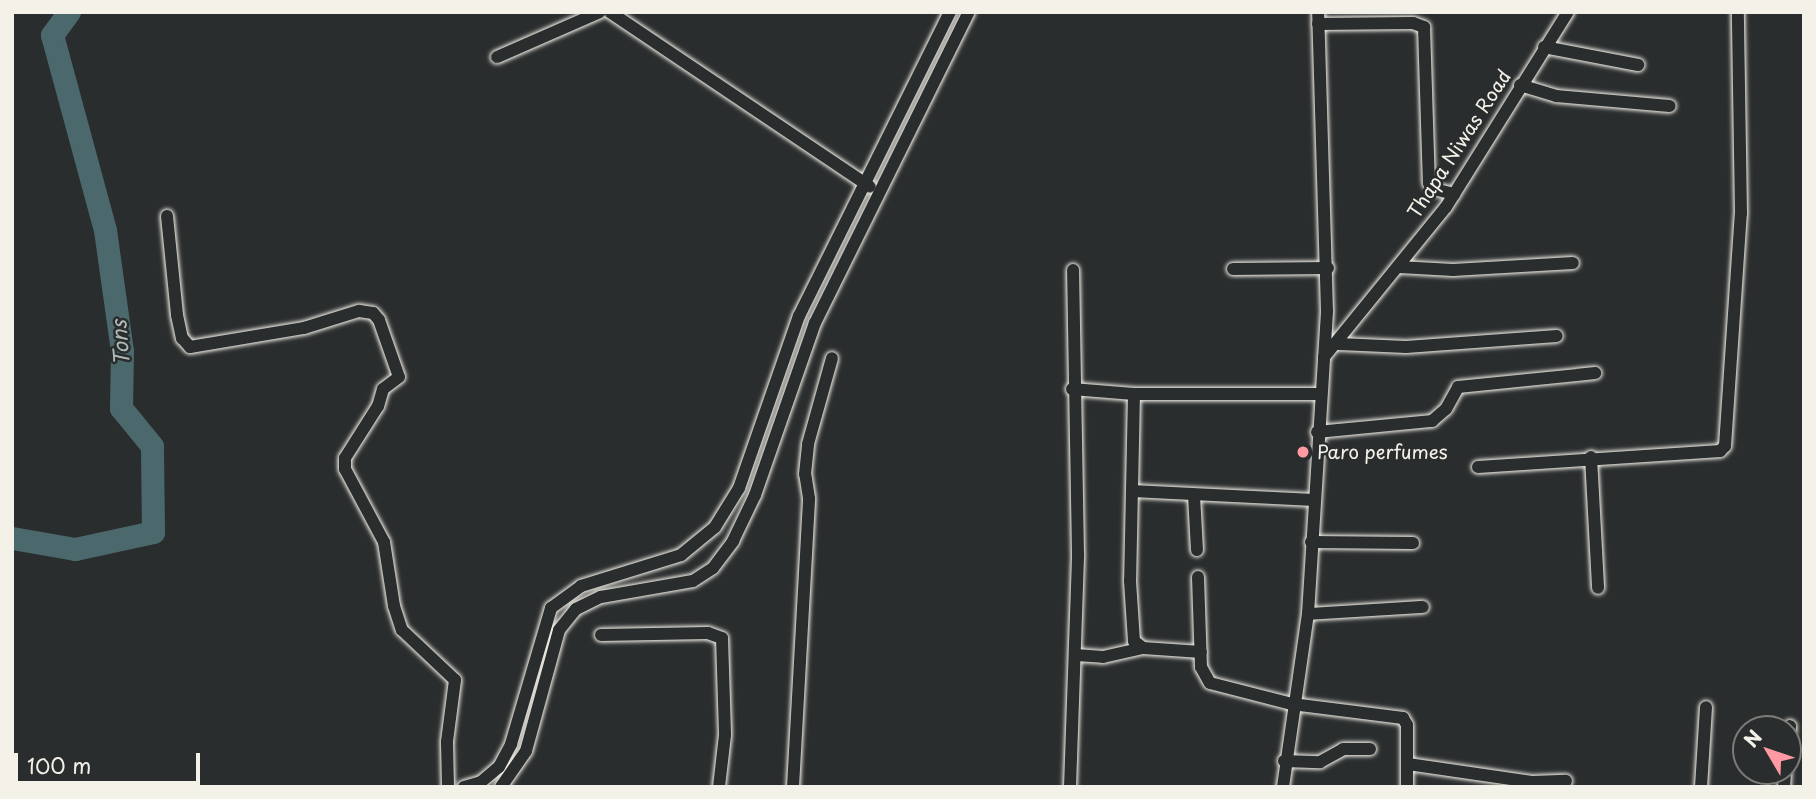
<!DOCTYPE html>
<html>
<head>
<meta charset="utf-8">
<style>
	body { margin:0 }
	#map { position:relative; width:1816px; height:799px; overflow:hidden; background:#2a2d2e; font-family:"Playpen Sans",sans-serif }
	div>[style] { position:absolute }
	.river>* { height:23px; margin:-11.5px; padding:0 11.5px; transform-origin:11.5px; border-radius:11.5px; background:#4b696c }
	.roads { filter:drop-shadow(0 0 2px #f4f1e8) drop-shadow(0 0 2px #f4f1e8) }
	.minor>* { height:12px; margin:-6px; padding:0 6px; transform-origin:6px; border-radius:6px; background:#2a2d2e }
	.dots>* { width:19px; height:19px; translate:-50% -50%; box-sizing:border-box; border:4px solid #2a2d2e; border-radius:50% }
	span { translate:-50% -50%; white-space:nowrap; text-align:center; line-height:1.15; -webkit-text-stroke:5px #2a2d2e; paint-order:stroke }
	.street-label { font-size:19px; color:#f4f1e8 }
	.poi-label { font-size:19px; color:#f4f1e8 }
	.left { translate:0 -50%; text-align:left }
	.water-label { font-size:21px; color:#b0bbb6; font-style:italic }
	.frame { position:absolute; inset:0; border:14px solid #f4f1e8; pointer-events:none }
	.north { position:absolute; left:1732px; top:715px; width:70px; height:70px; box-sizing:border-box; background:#2a2d2e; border:2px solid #7b7b78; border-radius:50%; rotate:309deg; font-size:19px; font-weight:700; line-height:28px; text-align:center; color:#f4f1e8 }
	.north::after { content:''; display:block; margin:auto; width:24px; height:32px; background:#ff9aa2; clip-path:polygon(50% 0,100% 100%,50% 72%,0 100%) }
	.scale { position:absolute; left:14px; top:753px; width:186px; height:32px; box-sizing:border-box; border:4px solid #f4f1e8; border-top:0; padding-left:9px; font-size:21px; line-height:24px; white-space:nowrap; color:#f4f1e8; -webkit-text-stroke:5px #2a2d2e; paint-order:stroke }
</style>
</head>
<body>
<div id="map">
	<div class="river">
		<div style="left:12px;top:538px;width:64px;rotate:9.9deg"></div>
		<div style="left:75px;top:549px;width:80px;rotate:-12.3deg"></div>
		<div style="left:153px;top:532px;width:86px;rotate:-90.7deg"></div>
		<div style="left:152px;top:446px;width:49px;rotate:-129.2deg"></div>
		<div style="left:121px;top:408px;width:57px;rotate:-89deg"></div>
		<div style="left:122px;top:351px;width:122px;rotate:-98deg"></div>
		<div style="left:105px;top:230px;width:202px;rotate:-105.2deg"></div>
		<div style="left:52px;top:35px;width:29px;rotate:-54deg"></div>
	</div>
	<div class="roads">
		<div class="minor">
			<div style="left:610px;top:12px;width:313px;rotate:33.9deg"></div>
			<div style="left:1318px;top:24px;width:95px;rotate:-0.6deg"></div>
			<div style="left:1413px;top:23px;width:12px;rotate:20deg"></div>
			<div style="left:1424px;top:27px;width:156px;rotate:88.2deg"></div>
			<div style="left:1429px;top:183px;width:8px;rotate:50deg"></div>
			<div style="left:1434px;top:189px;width:21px;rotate:14deg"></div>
			<div style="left:1544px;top:47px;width:96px;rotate:10.8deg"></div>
			<div style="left:497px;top:57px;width:112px;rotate:-23.6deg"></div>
			<div style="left:1520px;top:85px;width:38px;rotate:17deg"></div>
			<div style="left:1556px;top:96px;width:114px;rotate:5deg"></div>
			<div style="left:167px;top:216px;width:100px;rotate:84.2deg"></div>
			<div style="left:177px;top:315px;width:24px;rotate:78deg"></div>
			<div style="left:182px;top:338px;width:12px;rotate:48deg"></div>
			<div style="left:190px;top:347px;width:116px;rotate:-9.5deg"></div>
			<div style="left:304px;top:328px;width:58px;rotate:-17.2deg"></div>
			<div style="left:359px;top:311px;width:14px;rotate:8deg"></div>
			<div style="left:373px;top:313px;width:9px;rotate:49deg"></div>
			<div style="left:379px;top:320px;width:60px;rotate:70.7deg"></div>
			<div style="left:399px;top:377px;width:20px;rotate:143deg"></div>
			<div style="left:383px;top:389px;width:18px;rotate:106deg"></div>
			<div style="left:378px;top:406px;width:62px;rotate:122.4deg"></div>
			<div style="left:345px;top:458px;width:11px;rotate:90deg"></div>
			<div style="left:345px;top:469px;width:83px;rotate:61.9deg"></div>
			<div style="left:384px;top:542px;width:65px;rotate:81.1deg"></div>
			<div style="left:394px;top:606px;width:25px;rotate:72deg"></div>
			<div style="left:402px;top:630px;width:73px;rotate:43.3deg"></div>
			<div style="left:455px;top:680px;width:63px;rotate:97.4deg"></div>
			<div style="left:447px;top:742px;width:45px;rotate:88.7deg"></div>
			<div style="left:1399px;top:267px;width:54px;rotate:3.2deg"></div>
			<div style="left:1453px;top:270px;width:120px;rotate:-3.3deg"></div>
			<div style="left:1233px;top:269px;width:95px;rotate:-0.6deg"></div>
			<div style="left:1339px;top:344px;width:67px;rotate:2.6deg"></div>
			<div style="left:1406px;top:347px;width:151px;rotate:-4.2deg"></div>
			<div style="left:1324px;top:357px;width:193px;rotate:-50.9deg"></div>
			<div style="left:1446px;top:207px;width:230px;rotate:-58deg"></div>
			<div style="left:1072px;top:389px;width:62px;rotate:4.6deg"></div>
			<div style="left:1134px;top:394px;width:185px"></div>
			<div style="left:1134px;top:394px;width:187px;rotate:91.2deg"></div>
			<div style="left:1130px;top:581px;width:60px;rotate:86.2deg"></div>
			<div style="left:1134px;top:641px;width:11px;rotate:38deg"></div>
			<div style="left:1143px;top:648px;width:58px;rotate:3.9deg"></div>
			<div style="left:1317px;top:432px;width:116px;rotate:-5.5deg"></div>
			<div style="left:1432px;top:421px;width:18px;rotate:-41deg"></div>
			<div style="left:1446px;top:409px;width:25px;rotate:-61deg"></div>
			<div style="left:1458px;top:387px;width:138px;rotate:-5.8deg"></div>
			<div style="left:1591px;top:457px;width:131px;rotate:86.9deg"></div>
			<div style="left:1478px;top:467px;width:243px;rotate:-3.8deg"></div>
			<div style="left:1720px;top:451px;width:7px;rotate:-45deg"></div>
			<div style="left:1725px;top:446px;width:233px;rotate:-86.1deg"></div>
			<div style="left:1741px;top:214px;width:202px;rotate:-90.9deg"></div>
			<div style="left:1132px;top:491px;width:182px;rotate:2.8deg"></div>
			<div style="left:1194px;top:495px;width:55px;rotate:86.9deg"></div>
			<div style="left:1311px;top:542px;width:102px;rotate:0.6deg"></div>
			<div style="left:1198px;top:577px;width:90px;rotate:88.1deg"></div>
			<div style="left:1201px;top:667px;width:18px;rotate:61deg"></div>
			<div style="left:1210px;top:683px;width:85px;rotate:14.4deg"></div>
			<div style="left:1292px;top:704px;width:112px;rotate:7.2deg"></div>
			<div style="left:1403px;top:718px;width:8px;rotate:60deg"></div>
			<div style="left:1407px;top:725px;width:62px;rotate:90deg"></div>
			<div style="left:1308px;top:614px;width:115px;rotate:-3.5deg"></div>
			<div style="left:601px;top:635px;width:107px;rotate:-1.1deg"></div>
			<div style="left:708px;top:633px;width:15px;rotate:20deg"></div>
			<div style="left:722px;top:638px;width:97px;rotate:88.2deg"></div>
			<div style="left:725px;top:735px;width:52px;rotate:96.6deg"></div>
			<div style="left:1076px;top:655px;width:27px;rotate:4deg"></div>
			<div style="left:1103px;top:657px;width:41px;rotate:-12.7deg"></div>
			<div style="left:1788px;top:743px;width:17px;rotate:-83deg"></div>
			<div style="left:1284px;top:761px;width:36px;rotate:2deg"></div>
			<div style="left:1320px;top:762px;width:26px;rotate:-29deg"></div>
			<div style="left:1343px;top:749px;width:27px"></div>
			<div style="left:1408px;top:764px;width:125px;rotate:8.3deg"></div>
			<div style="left:1532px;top:782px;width:34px;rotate:-2deg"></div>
			<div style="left:464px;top:787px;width:18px;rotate:-16deg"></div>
			<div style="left:481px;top:782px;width:23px;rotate:-40deg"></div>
			<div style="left:499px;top:767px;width:26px;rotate:-62deg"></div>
			<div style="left:511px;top:744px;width:142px;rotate:-73.6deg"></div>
			<div style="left:551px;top:608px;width:37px;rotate:-36deg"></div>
			<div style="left:581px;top:586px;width:105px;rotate:-17.2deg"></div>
			<div style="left:681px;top:555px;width:44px;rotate:-39.5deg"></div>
			<div style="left:715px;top:527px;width:46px;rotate:-58.4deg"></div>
			<div style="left:739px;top:488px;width:182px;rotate:-70.8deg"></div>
			<div style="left:799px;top:316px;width:339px;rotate:-63.6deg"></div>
			<div style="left:501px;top:787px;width:44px;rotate:-55.2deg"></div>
			<div style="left:526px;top:751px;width:125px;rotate:-74.7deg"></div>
			<div style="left:559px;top:630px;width:27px;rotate:-51deg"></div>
			<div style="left:576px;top:609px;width:28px;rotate:-26deg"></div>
			<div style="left:601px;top:597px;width:93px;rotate:-9.9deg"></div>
			<div style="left:693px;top:581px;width:24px;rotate:-33deg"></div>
			<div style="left:713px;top:568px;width:34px;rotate:-53deg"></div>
			<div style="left:733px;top:541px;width:51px;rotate:-64.4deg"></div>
			<div style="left:755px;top:495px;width:182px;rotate:-70.8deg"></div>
			<div style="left:815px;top:323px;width:347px;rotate:-63.7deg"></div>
			<div style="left:793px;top:787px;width:289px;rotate:-86.8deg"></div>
			<div style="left:809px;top:498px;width:24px;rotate:-99deg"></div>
			<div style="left:805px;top:474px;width:30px;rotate:-84deg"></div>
			<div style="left:808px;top:444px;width:89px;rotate:-74.4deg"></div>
			<div style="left:1070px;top:787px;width:233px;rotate:-88deg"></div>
			<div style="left:1078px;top:554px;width:284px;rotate:-91deg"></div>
			<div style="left:1283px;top:787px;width:175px;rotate:-81.8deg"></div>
			<div style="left:1308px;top:614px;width:304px;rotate:-86.4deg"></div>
			<div style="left:1327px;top:311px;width:299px;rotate:-91.7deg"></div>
			<div style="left:1701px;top:787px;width:80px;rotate:-86.4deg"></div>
			<div style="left:1784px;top:787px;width:16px;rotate:-86deg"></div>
		</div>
	</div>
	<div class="dots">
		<div style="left:1303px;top:452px;background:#ff9aa2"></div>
	</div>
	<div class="street-label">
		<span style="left:1459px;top:144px;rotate:-57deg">Thapa Niwas Road</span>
	</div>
	<div class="poi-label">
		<span class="left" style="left:1317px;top:452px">Paro perfumes</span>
	</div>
	<div class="water-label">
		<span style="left:119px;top:343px;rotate:-94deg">Tons</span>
	</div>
	<div class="frame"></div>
	<div class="north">N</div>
	<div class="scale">100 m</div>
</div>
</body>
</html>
